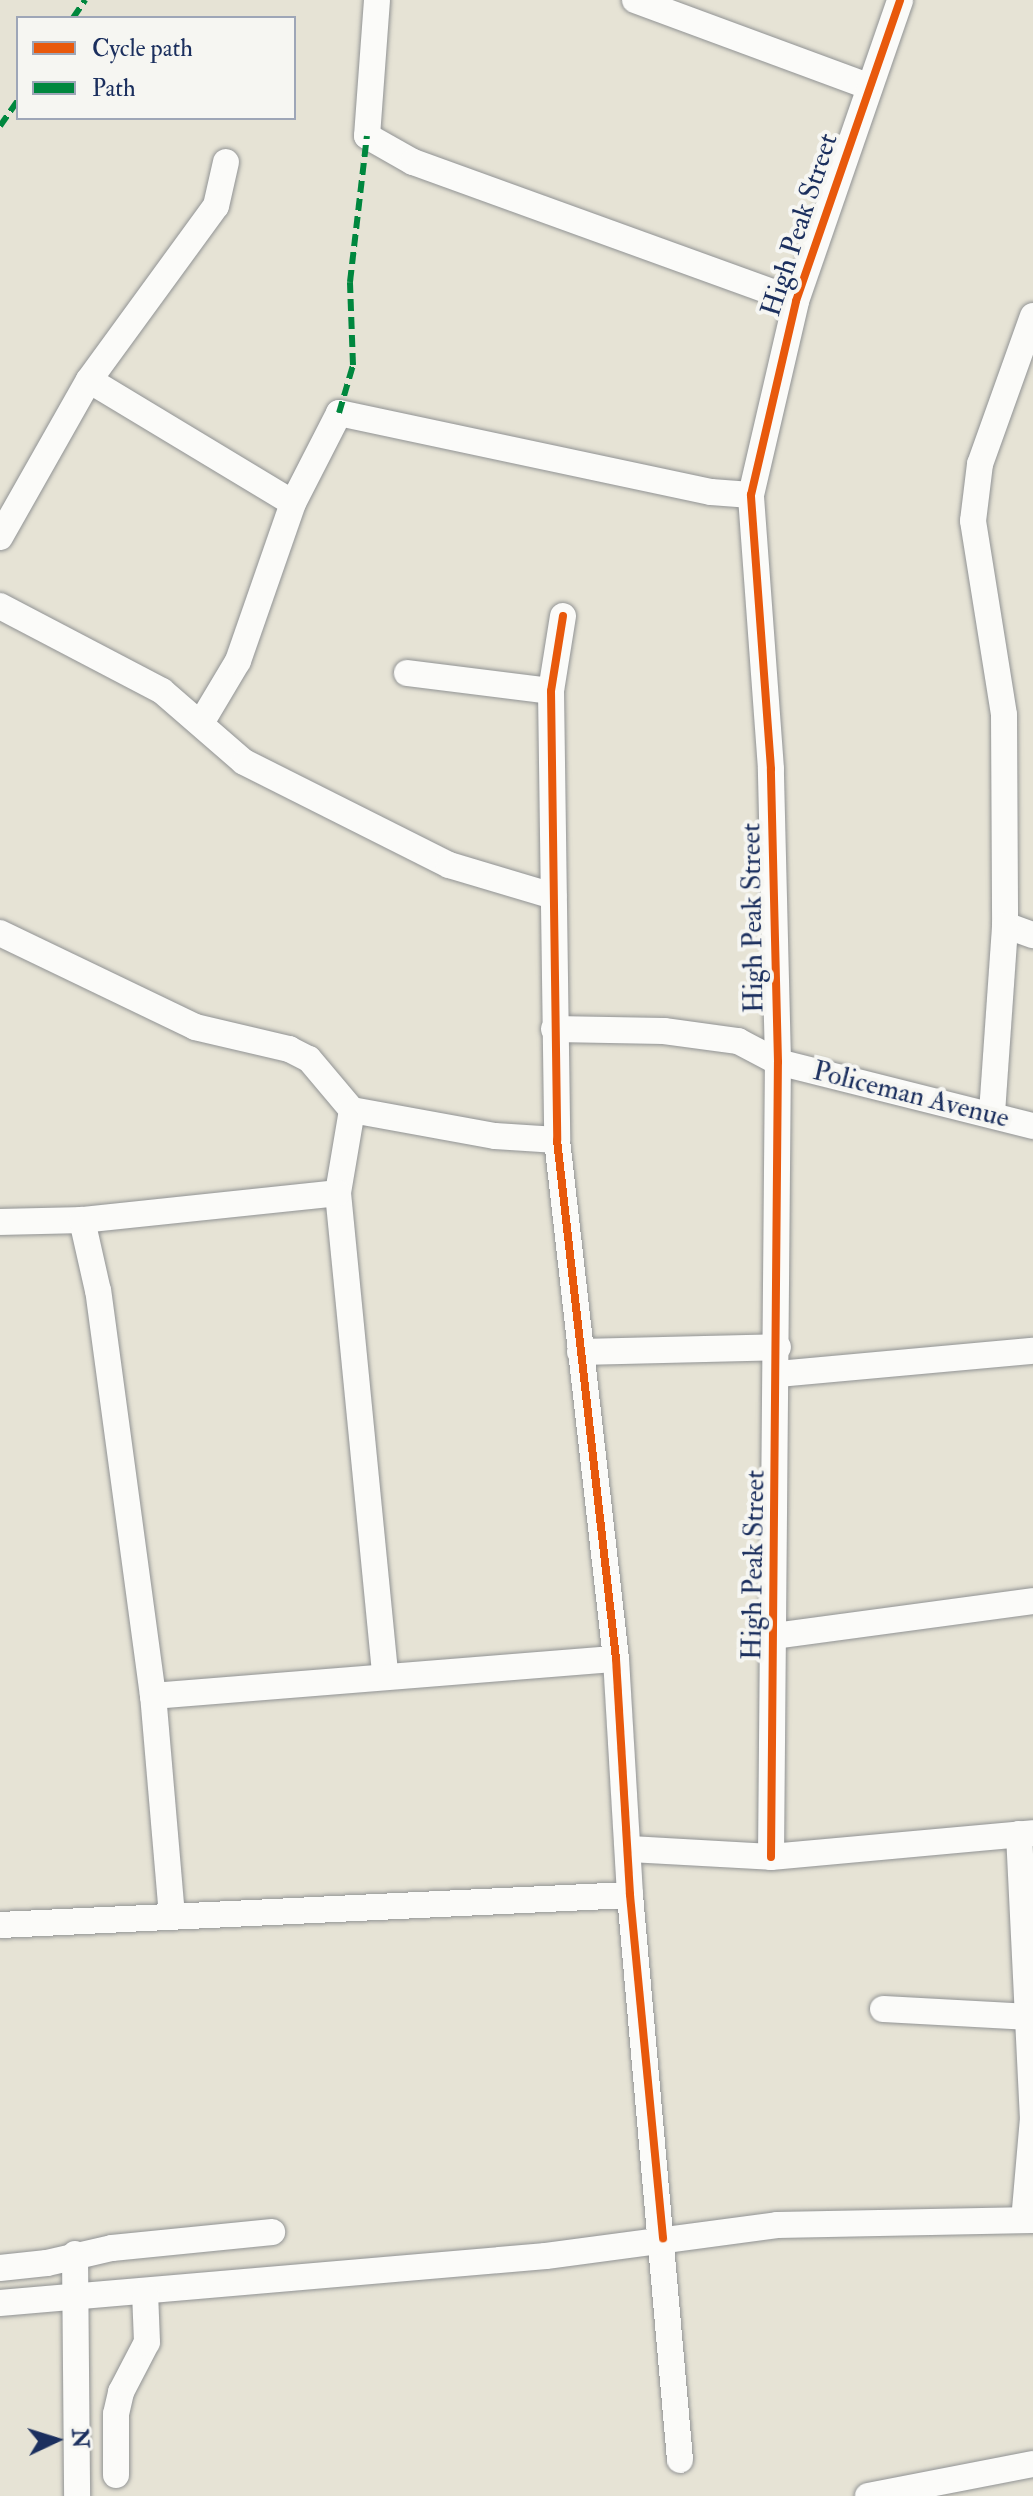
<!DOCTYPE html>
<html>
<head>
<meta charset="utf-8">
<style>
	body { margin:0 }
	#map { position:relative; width:1033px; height:2496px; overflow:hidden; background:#e6e3d5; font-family:"IM FELL Double Pica",serif }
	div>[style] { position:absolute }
	.roads { filter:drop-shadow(0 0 2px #919394) drop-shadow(0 0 2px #919394) }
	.minor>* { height:26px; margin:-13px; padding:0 13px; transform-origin:13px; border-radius:13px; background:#fbfbf9 }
	.quiet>* { height:6px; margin-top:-3px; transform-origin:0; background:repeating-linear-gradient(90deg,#00873e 0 12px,transparent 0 18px) }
	.cycleway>* { height:8px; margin:-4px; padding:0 4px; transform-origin:4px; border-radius:4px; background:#e8590c }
	span { translate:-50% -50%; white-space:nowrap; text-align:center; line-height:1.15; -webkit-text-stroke:8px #f6f6f2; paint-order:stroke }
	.street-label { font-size:28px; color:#1b2f5e }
	.legend { position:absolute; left:16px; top:16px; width:280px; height:104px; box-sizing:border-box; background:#f6f6f2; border:2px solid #9ea6b7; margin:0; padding:10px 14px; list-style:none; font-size:24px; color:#1b2f5e }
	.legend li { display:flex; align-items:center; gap:16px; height:40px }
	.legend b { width:40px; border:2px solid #9ea6b7 }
	.north { position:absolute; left:16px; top:2400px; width:80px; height:80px; -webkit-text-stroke:6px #f6f6f2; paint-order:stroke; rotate:86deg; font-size:22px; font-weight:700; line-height:32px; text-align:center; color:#1b2f5e }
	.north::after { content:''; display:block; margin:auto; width:28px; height:36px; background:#1b2f5e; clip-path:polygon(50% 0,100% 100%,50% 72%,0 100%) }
</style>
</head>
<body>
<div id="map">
	<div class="roads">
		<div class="minor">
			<div style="left:377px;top:0;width:136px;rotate:94.2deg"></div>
			<div style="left:367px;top:136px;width:53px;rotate:29.5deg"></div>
			<div style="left:413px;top:162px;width:407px;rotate:19.9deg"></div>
			<div style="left:635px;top:0;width:248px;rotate:20.3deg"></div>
			<div style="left:1033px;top:316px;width:157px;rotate:109.7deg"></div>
			<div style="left:980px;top:464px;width:57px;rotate:97deg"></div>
			<div style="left:973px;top:521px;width:196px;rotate:80.9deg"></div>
			<div style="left:1004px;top:715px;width:210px;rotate:89.7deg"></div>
			<div style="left:1005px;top:925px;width:30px;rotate:20deg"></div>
			<div style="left:89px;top:380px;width:238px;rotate:31.1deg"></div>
			<div style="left:0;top:537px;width:180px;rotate:-60.5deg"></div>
			<div style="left:89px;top:380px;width:215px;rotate:-53.9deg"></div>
			<div style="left:216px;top:206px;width:45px;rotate:-77.2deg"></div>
			<div style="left:0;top:606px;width:183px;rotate:27.7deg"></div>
			<div style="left:162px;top:691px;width:108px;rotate:40.9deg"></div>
			<div style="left:244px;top:762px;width:229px;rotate:26.7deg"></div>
			<div style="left:449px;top:865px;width:109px;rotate:16.6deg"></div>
			<div style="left:563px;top:616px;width:76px;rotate:99.1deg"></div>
			<div style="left:551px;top:691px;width:449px;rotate:89.2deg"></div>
			<div style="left:557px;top:1140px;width:522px;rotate:83.51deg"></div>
			<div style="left:616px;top:1659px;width:236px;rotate:86.6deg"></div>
			<div style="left:630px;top:1895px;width:567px;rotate:84.94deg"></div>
			<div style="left:407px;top:673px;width:145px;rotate:7.1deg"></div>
			<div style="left:201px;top:723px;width:72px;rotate:-59.2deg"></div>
			<div style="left:238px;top:661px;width:167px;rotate:-70.8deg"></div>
			<div style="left:293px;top:503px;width:101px;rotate:-62.9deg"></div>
			<div style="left:339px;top:413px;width:380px;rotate:12deg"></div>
			<div style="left:711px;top:492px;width:40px;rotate:4.3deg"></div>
			<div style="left:0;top:933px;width:216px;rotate:25.7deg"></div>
			<div style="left:195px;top:1027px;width:97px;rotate:13.2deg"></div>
			<div style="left:289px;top:1049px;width:22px;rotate:27deg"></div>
			<div style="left:309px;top:1059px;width:67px;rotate:49.9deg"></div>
			<div style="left:352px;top:1110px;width:145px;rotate:10.3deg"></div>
			<div style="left:495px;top:1136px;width:62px;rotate:3.7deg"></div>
			<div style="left:554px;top:1029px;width:110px;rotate:1deg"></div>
			<div style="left:664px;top:1031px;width:75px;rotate:7.7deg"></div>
			<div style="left:738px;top:1041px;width:45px;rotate:27.7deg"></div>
			<div style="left:778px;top:1062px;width:263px;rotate:14.1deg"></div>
			<div style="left:352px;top:1110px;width:84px;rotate:99.6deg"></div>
			<div style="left:338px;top:1193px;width:485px;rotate:84.4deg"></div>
			<div style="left:992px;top:1113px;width:188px;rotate:-86deg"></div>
			<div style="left:0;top:1222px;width:82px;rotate:-1.4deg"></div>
			<div style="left:580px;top:1352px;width:198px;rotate:-1.4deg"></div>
			<div style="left:778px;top:1374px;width:256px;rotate:-5.2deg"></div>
			<div style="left:775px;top:1636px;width:260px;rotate:-7.7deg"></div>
			<div style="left:153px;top:1696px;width:464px;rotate:-4.6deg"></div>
			<div style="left:1019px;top:1834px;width:284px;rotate:87.2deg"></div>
			<div style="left:1033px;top:2118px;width:102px;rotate:95deg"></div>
			<div style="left:630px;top:1849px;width:141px;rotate:3.2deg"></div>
			<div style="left:771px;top:1857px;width:263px;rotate:-5.2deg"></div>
			<div style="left:771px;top:1857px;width:795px;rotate:-89.5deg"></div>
			<div style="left:778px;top:1062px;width:293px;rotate:-91.4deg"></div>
			<div style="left:771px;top:769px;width:275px;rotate:-94.2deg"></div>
			<div style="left:751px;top:495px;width:199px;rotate:-76.9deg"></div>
			<div style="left:796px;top:301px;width:318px;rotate:-70.9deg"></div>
			<div style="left:172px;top:1916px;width:221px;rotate:-94.9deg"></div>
			<div style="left:153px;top:1696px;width:409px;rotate:-97.7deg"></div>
			<div style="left:98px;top:1291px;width:73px;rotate:-102.7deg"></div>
			<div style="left:82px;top:1220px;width:257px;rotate:-6deg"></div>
			<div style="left:0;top:1925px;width:631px;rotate:-2.73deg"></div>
			<div style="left:883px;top:2009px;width:148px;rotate:3.1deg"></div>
			<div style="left:75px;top:2254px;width:242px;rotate:89.5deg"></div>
			<div style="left:0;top:2268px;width:47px;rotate:-6.1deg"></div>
			<div style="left:47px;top:2263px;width:67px;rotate:-13deg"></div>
			<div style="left:112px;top:2248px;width:161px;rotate:-5.7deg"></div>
			<div style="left:0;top:2303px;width:548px;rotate:-4.92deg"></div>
			<div style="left:546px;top:2256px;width:233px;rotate:-7.6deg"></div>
			<div style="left:777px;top:2225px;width:256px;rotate:-1.1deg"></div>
			<div style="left:116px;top:2475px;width:61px;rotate:-90deg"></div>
			<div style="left:116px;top:2414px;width:23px;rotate:-77deg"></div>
			<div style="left:121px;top:2392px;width:56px;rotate:-62.5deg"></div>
			<div style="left:147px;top:2342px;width:49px;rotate:-92.3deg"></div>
			<div style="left:868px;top:2496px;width:168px;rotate:-11deg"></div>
		</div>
	</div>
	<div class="quiet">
		<div style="left:73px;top:18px;width:22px;rotate:-56deg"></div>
		<div style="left:0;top:126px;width:32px;rotate:-55deg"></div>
		<div style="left:339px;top:413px;width:50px;rotate:-73.7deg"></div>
		<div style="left:353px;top:365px;width:83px;rotate:-92.1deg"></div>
		<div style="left:350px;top:282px;width:147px;rotate:-83.4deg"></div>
	</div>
	<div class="cycleway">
		<div style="left:563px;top:616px;width:76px;rotate:99.1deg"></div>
		<div style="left:551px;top:691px;width:449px;rotate:89.2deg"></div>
		<div style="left:557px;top:1140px;width:522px;rotate:83.51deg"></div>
		<div style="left:616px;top:1659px;width:236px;rotate:86.6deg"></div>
		<div style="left:630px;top:1895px;width:345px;rotate:84.5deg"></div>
		<div style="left:771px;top:1857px;width:795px;rotate:-89.5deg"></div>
		<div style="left:778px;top:1062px;width:293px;rotate:-91.4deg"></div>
		<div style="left:771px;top:769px;width:275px;rotate:-94.2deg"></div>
		<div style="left:751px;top:495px;width:199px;rotate:-76.9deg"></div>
		<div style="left:796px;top:301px;width:318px;rotate:-70.9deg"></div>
	</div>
	<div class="street-label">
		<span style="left:800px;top:225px;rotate:-72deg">High Peak Street</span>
		<span style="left:753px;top:918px;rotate:-91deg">High Peak Street</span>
		<span style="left:911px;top:1095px;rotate:14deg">Policeman Avenue</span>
		<span style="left:754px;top:1565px;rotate:-89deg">High Peak Street</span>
	</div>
	<ul class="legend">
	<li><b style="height:10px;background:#e8590c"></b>Cycle path</li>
	<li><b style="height:10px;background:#00873e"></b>Path</li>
	</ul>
	<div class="north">N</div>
</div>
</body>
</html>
